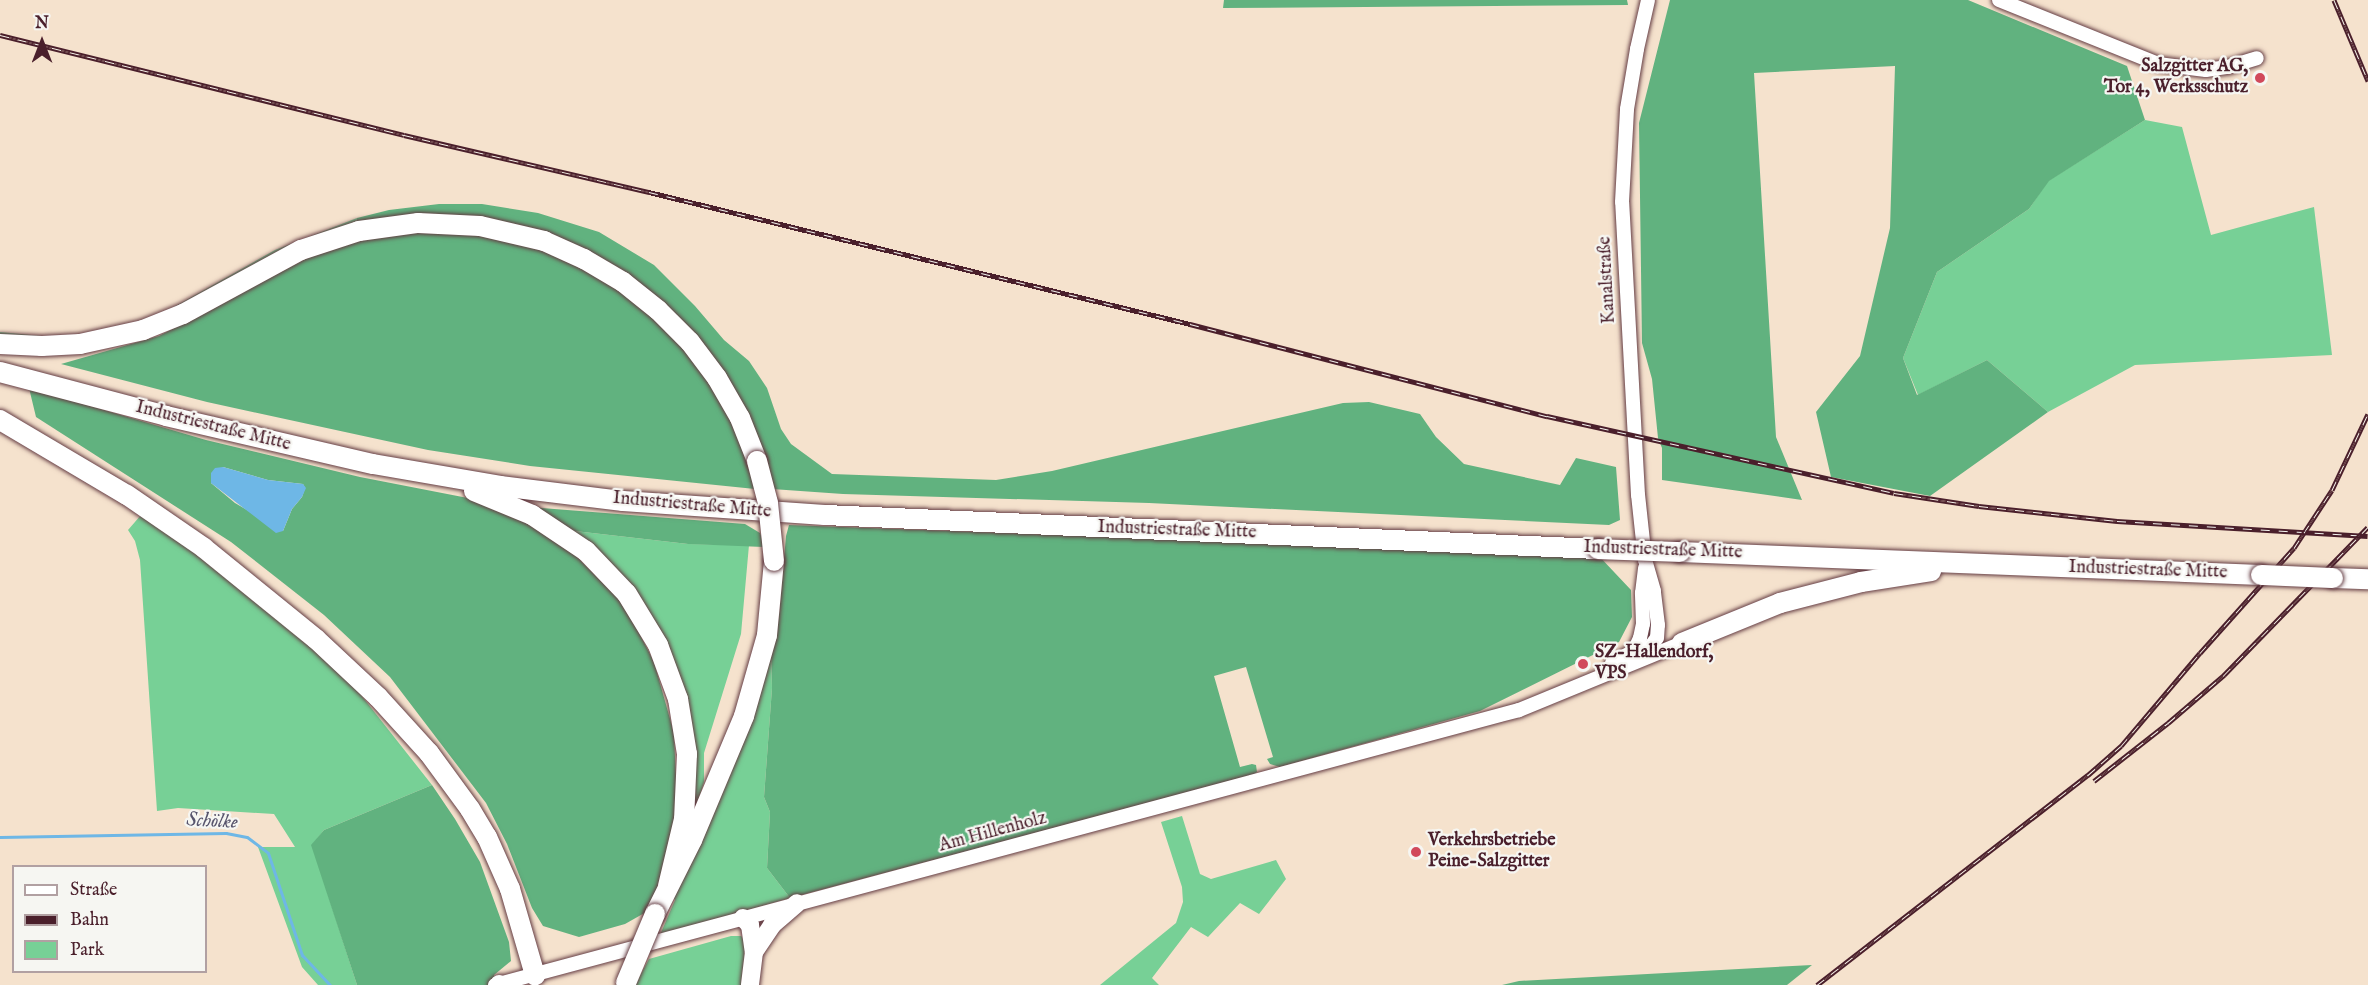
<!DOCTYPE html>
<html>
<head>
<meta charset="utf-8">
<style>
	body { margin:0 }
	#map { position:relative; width:2368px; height:985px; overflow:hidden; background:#f5e2cd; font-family:"IM FELL English",serif }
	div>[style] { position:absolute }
	.green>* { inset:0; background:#77d096 }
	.forest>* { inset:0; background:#61b27f }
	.water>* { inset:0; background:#6eb7e6 }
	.stream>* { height:3px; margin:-1.5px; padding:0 1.5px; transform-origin:1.5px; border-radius:1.5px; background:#6eb7e6 }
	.roads { filter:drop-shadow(0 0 2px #643c43) drop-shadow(0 0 2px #643c43) }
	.minor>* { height:14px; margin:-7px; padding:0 7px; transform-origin:7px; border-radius:7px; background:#fff }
	.major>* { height:18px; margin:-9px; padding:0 9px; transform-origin:9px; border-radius:9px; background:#fff }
	.highway>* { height:20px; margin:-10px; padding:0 10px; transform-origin:10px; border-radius:10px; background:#fff }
	.rail>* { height:5px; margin-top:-2.5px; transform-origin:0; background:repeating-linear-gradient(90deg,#f6f6f2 0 9px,#4a1f2b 0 18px); box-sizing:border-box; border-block:2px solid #4a1f2b }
	.bridges { filter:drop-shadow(0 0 2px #643c43) drop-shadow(0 0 2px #643c43) }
	.highway-bridge>* { height:20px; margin:-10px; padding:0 10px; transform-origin:10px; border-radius:10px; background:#fff }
	.dots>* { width:16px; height:16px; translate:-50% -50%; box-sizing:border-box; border:3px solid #f6f6f2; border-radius:50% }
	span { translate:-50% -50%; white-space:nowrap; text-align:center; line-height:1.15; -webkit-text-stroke:4.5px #f6f6f2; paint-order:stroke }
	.poi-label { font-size:18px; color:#4a1f2b; font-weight:700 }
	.right { translate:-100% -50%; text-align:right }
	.left { translate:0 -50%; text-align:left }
	.street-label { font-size:18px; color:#4a1f2b }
	.water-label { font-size:20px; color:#57546c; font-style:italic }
	.legend { position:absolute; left:12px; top:865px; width:195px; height:108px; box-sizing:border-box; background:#f6f6f2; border:2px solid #b1a0a2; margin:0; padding:8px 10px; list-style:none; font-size:18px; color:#4a1f2b }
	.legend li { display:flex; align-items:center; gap:12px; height:30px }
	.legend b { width:30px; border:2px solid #b1a0a2 }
	.north { position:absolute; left:12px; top:12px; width:60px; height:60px; -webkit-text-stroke:4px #f6f6f2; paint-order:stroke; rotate:0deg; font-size:16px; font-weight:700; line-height:24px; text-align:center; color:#4a1f2b }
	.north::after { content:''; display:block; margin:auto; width:21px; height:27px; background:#4a1f2b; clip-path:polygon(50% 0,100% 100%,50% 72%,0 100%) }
</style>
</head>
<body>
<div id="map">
	<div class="green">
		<div style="clip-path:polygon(2145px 120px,2182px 127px,2211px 235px,2314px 207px,2332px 355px,2135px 365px,2048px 412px,1987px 360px,1918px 395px,1903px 358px,1937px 272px,2029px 209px,2048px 181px)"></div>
		<div style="clip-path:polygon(357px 218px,355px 227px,310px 239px,151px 322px,83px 339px,16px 341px,0 338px,0 332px,53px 337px,82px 335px,127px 326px,172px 308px,275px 250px)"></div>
		<div style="clip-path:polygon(141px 515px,217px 562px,346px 676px,432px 785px,324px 830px,312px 845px,357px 985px,318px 985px,302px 967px,258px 847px,295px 847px,274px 814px,178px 808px,157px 811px,140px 560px,135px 541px,128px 530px)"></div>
		<div style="clip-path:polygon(566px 530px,688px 544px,749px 545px,741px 634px,704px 753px,704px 782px,687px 838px,679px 678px)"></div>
		<div style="clip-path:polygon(771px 653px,772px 688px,764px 797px,770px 812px,767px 868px,790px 898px,660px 935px,675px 900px,673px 897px)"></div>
		<div style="clip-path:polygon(1182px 816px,1200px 874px,1211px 879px,1276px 860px,1286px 879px,1259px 914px,1240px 903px,1208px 937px,1191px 927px,1152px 978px,1159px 985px,1100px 985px,1176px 923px,1183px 902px,1182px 887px,1161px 822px)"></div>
		<div style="clip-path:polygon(731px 936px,741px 936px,746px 941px,741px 985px,635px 985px,649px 959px)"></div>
	</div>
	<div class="forest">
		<div style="clip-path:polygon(1224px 0,1627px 0,1628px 5px,1223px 8px)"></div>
		<div style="clip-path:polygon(1670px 0,1968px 0,2127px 66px,2145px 120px,2049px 181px,2029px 209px,1937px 272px,1903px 358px,1917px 395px,1987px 360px,2048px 412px,1930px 496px,1831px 477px,1816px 412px,1860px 356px,1890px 228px,1895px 66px,1754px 73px,1776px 437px,1802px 500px,1662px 480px,1662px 448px,1658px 438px,1652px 379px,1642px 343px,1639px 123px)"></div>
		<div style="clip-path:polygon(439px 204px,482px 204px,538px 213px,599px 232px,654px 265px,695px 306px,724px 340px,749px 361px,767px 388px,781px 429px,791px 444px,832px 474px,996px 480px,1052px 471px,1343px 403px,1369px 402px,1420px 414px,1436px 437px,1464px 464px,1560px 485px,1576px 458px,1616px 467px,1620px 520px,1609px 525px,1149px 503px,843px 494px,772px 489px,709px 355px,540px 234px,355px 227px,357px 218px,389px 210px)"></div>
		<div style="clip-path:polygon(407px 232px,480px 234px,542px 250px,584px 268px,641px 305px,689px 351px,739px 431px,755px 489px,530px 466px,428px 450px,207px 402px,61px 364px,159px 336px,313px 255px,362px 239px)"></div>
		<div style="clip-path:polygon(evenodd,29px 388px,206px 440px,360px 477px,478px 500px,522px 518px,564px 544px,617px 597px,633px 621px,654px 662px,674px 733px,677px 804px,665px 867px,648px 911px,625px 924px,579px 937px,543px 926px,532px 908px,507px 844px,486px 803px,390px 677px,324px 615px,231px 542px,36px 417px,29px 388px,223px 467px,268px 480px,303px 484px,305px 488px,302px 497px,292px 509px,283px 531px,235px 503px,211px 483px,223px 467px)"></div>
		<div style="clip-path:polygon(529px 507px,745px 524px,760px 533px,765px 547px,688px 544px,566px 530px)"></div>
		<div style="clip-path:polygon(789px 525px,1598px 555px,1631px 590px,1632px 617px,1619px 642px,1480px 711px,1280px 767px,1270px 764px,1267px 759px,1273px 757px,1246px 667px,1214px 676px,1240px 767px,1252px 764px,1256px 765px,1257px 772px,1253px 775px,790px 898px,767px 868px,770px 812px,764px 797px,772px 688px,771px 653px,779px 616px,786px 536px)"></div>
		<div style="clip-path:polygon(432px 785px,455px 819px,480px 862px,509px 942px,511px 961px,494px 975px,496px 985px,357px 985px,311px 845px,324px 830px)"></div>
		<div style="clip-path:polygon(1812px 965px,1787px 985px,1502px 985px,1519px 981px)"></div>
	</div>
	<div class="water">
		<div style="clip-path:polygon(223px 467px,268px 480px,303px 484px,306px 488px,302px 497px,292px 509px,283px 531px,276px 533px,211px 483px,211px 473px,215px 468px)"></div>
	</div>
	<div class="stream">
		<div style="left:0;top:837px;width:226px;rotate:-1deg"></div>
		<div style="left:226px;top:833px;width:21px;rotate:11deg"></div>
		<div style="left:247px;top:837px;width:26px;rotate:37deg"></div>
		<div style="left:268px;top:853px;width:108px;rotate:71.6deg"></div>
		<div style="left:302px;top:955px;width:41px;rotate:47deg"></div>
	</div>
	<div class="roads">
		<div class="minor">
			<div style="left:1999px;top:0;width:171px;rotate:21.9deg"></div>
			<div style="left:2158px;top:64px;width:48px;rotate:7.1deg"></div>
			<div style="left:2206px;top:70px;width:22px;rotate:-8deg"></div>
			<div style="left:2228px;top:67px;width:30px;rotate:-17deg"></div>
			<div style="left:1641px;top:659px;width:26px;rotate:-53deg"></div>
			<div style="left:1657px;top:638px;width:13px;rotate:-86deg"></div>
			<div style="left:1658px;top:625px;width:34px;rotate:-97deg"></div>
			<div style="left:1654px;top:591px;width:32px;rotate:-106deg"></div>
			<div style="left:1645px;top:560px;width:65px;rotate:-96.1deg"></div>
			<div style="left:1638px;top:495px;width:293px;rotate:-93.1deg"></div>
			<div style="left:1622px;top:202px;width:93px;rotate:-86.9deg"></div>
			<div style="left:1627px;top:109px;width:61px;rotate:-80.5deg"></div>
			<div style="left:1637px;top:49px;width:50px;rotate:-77.3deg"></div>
			<div style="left:1612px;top:663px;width:25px;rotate:-29deg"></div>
			<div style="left:1634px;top:651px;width:14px;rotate:-65deg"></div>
			<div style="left:1640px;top:638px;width:14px;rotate:-78deg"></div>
			<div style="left:1643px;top:624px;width:31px;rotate:-92deg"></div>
			<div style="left:1642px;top:593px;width:25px;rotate:-83deg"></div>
			<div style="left:495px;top:985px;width:1060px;rotate:-15.03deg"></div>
			<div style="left:1519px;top:710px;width:176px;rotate:-22.3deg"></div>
		</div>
		<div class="major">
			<div style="left:743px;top:918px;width:10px;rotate:45deg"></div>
			<div style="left:750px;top:925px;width:27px;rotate:82deg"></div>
			<div style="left:754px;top:952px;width:33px;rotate:97deg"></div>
			<div style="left:754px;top:952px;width:32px;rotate:-56deg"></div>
			<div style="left:772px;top:925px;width:33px;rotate:-41deg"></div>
			<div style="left:499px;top:984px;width:2px;rotate:27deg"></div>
		</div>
		<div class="highway">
			<div style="left:0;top:344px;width:42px;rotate:2.7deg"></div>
			<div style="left:42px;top:346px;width:38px;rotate:-3deg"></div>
			<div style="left:80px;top:344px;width:65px;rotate:-12.5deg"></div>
			<div style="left:143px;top:330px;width:43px;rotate:-21.8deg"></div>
			<div style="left:183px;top:314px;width:134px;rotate:-28.5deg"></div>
			<div style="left:301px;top:250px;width:61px;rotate:-18.1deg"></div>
			<div style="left:359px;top:231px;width:60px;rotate:-7.7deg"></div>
			<div style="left:418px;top:223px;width:62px;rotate:2.8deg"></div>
			<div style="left:480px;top:226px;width:66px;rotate:13.2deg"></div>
			<div style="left:544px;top:241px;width:44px;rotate:24.2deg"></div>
			<div style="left:584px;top:259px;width:45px;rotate:30.5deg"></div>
			<div style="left:623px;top:282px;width:45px;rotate:38.7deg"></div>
			<div style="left:658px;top:310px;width:45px;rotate:45deg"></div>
			<div style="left:690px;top:342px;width:45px;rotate:53.1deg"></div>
			<div style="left:717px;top:378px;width:46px;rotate:60.1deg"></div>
			<div style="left:740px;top:418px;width:46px;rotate:68.4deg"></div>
			<div style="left:0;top:372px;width:172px;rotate:14.8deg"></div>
			<div style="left:166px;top:416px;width:212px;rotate:13.1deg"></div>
			<div style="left:373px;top:464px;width:129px;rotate:9.8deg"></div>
			<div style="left:500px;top:486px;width:124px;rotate:7deg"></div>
			<div style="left:623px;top:501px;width:202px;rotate:4deg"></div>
			<div style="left:825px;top:515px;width:774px;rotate:2.52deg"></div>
			<div style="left:0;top:420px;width:147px;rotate:30.6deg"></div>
			<div style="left:127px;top:495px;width:93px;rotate:34.5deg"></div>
			<div style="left:204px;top:548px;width:144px;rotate:39.1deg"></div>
			<div style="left:316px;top:639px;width:85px;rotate:43.1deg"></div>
			<div style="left:378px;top:697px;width:76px;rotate:47.7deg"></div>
			<div style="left:429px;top:753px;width:69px;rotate:53.8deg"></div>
			<div style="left:470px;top:809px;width:33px;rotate:59deg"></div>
			<div style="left:487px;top:837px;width:57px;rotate:66.1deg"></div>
			<div style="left:510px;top:889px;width:90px;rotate:73.8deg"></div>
			<div style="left:474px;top:491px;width:63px;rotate:22.5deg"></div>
			<div style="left:532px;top:515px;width:65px;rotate:33.7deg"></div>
			<div style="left:586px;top:551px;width:59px;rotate:46.4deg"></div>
			<div style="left:627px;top:594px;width:60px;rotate:58.7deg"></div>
			<div style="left:658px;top:645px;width:58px;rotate:69.7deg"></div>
			<div style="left:678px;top:699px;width:56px;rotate:80.7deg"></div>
			<div style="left:687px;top:754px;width:65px;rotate:92.6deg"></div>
			<div style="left:684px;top:819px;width:69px;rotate:103.4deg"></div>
			<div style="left:1680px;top:552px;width:581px;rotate:2.27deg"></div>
			<div style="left:2333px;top:578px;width:35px;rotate:2deg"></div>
			<div style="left:1682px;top:643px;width:106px;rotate:-22.2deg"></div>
			<div style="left:1780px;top:603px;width:84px;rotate:-14.5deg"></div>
			<div style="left:1861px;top:582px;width:71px;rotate:-8.9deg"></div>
			<div style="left:655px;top:914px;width:83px;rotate:-63.4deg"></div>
			<div style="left:692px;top:840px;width:134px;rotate:-67.2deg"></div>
			<div style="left:744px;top:716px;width:84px;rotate:-74.1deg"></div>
			<div style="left:767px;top:635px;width:74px;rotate:-84.6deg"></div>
		</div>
	</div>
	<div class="rail">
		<div style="left:2334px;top:0;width:88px;rotate:67.2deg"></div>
		<div style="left:0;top:35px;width:416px;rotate:13.9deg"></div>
		<div style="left:404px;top:135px;width:252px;rotate:13.1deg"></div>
		<div style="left:649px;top:192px;width:557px;rotate:13.71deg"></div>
		<div style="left:1190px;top:324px;width:369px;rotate:14.5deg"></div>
		<div style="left:1547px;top:416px;width:355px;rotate:12.5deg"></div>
		<div style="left:1894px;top:493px;width:86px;rotate:8.7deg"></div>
		<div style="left:1979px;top:506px;width:139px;rotate:6.2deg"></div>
		<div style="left:2117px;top:521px;width:251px;rotate:3.4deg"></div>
		<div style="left:2094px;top:781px;width:94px;rotate:-38.1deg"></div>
		<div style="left:2168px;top:723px;width:74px;rotate:-40.6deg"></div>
		<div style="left:2224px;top:675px;width:206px;rotate:-45.8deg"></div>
		<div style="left:1817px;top:985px;width:343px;rotate:-37.8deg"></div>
		<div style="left:2088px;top:775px;width:44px;rotate:-41.3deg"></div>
		<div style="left:2121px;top:746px;width:122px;rotate:-49.7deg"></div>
		<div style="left:2200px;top:653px;width:141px;rotate:-48.2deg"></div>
		<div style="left:2294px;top:548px;width:69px;rotate:-56.8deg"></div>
		<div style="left:2332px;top:490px;width:84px;rotate:-64.7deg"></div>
	</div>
	<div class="bridges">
		<div class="highway-bridge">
			<div style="left:757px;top:461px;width:43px;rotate:75.3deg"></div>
			<div style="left:768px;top:503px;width:58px;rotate:84.1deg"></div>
			<div style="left:1598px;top:549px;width:82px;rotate:2.1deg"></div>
			<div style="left:2261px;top:575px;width:72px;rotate:2.4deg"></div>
			<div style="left:626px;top:983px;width:75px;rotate:-67.2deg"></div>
		</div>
	</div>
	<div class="dots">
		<div style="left:2260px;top:78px;background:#d1495b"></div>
		<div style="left:1583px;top:664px;background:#d1495b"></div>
		<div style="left:1416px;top:852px;background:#d1495b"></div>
	</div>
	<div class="poi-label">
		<span class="right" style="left:2248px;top:78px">Salzgitter AG,<br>Tor 4, Werksschutz</span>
		<span class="left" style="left:1595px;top:664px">SZ-Hallendorf,<br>VPS</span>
		<span class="left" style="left:1428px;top:852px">Verkehrsbetriebe<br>Peine-Salzgitter</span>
	</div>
	<div class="street-label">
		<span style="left:1608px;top:280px;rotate:-93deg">Kanalstraße</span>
		<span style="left:213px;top:427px;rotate:14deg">Industriestraße Mitte</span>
		<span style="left:692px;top:506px;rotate:5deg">Industriestraße Mitte</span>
		<span style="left:1177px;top:531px;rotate:2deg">Industriestraße Mitte</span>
		<span style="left:1663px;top:551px;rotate:2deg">Industriestraße Mitte</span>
		<span style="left:2148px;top:571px;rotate:2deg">Industriestraße Mitte</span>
		<span style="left:993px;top:833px;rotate:-15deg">Am Hillenholz</span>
	</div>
	<div class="water-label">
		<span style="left:212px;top:821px;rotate:3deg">Schölke</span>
	</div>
	<ul class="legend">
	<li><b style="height:8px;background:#fff"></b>Straße</li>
	<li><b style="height:8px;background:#4a1f2b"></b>Bahn</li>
	<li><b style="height:16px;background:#77d096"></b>Park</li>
	</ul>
	<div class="north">N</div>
</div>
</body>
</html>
